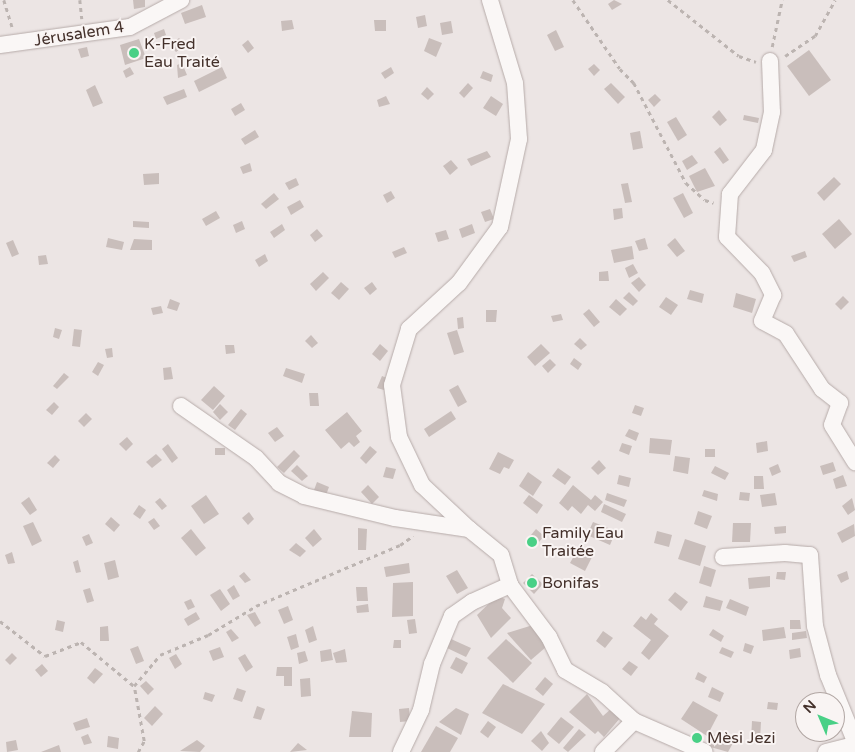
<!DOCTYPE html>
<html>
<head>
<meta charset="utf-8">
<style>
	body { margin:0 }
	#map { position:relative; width:855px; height:752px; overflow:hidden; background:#ece5e4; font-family:"Varela Round",sans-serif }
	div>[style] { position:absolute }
	.building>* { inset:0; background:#c9bebb }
	.path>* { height:2.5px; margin-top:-1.25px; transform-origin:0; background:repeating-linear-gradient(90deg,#bcb4b1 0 4px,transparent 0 8px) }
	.roads { filter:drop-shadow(0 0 1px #b6aba9) drop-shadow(0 0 1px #b6aba9) }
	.minor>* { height:16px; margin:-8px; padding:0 8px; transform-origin:8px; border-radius:8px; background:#faf7f6 }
	.dots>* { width:14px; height:14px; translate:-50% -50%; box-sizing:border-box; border:2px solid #f9f4f3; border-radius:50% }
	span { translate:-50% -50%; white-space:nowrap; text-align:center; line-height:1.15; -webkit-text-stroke:4px #f9f4f3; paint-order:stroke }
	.street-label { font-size:16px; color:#44312b }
	.poi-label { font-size:16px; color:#44312b }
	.left { translate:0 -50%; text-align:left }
	.north { position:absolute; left:795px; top:692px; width:50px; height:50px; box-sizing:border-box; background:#f9f4f3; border:1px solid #b1a6a3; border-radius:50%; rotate:315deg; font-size:14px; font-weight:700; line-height:20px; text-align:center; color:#44312b }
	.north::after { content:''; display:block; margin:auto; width:18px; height:22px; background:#49d086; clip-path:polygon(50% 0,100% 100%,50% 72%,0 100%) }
</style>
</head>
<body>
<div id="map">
	<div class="building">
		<div style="clip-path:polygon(133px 0,145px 0,145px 7px,134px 9px)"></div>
		<div style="clip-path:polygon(614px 0,622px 4px,612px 10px,608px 4px)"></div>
		<div style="clip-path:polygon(202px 5px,206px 17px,185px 24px,181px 13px)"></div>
		<div style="clip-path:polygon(425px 15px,427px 26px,418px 28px,416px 17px)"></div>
		<div style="clip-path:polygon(292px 20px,294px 29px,282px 31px,281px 21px)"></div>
		<div style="clip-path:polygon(374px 20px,386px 20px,386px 31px,375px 31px)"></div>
		<div style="clip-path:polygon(451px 21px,453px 33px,442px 35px,440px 23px)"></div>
		<div style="clip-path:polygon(164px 29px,166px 35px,156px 39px,154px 33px)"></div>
		<div style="clip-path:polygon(556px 30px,564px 47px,555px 51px,547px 35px)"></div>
		<div style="clip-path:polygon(179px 38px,186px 45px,176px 52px,170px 45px)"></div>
		<div style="clip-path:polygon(429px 38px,442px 43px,436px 57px,424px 51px)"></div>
		<div style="clip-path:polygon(139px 39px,146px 58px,125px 65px,120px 45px)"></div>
		<div style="clip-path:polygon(248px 40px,254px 48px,248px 53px,242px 45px)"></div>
		<div style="clip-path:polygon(87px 47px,89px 56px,81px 58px,78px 49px)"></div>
		<div style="clip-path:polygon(809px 50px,831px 80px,809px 96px,787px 66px)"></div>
		<div style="clip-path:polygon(182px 63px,187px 75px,178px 78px,177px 65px)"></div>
		<div style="clip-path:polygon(594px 64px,600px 70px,594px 76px,588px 69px)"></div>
		<div style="clip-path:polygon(130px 67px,134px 74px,126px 78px,123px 71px)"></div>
		<div style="clip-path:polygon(222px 67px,227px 78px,199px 92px,194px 81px)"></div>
		<div style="clip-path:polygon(391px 67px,394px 73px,385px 79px,381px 73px)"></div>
		<div style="clip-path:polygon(483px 71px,493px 75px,491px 82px,480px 78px)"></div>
		<div style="clip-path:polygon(468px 83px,473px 88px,464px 98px,459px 93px)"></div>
		<div style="clip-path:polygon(611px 83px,625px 97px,618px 104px,604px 89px)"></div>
		<div style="clip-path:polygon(95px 85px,103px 103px,93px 107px,86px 90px)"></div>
		<div style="clip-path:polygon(427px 87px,434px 94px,428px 100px,421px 94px)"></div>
		<div style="clip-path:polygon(184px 89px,187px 97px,167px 105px,163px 97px)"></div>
		<div style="clip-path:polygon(655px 94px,661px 100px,654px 107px,648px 100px)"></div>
		<div style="clip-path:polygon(386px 96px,390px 104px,379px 107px,377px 100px)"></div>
		<div style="clip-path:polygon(491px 96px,503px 104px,496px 116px,483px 108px)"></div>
		<div style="clip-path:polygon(241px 103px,245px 110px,235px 116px,231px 109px)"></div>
		<div style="clip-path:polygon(719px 110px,727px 120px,720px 126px,712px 117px)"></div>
		<div style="clip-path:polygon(744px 115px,759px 118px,758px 123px,743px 120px)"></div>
		<div style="clip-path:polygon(676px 117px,687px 135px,678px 141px,667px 122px)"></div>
		<div style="clip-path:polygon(255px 130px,259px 137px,245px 145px,241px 139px)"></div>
		<div style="clip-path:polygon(640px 131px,643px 148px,633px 150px,630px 133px)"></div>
		<div style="clip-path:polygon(720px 147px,729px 160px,723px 164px,714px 152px)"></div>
		<div style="clip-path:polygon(487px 151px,491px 157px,471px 166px,467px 159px)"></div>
		<div style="clip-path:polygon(692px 155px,698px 163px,687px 170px,682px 161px)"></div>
		<div style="clip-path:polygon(451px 160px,458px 168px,450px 175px,443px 166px)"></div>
		<div style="clip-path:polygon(250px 163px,252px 171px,243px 174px,240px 167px)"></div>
		<div style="clip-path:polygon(705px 168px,715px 186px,697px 192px,689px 176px)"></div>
		<div style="clip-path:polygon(159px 173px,159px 184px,144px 185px,143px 174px)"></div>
		<div style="clip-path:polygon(834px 177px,841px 184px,824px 201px,817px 193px)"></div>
		<div style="clip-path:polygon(296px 178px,299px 185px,289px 190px,285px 183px)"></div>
		<div style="clip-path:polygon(628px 183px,632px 202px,625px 203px,621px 184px)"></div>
		<div style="clip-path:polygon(391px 191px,395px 198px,387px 203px,383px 195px)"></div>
		<div style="clip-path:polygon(274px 193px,279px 199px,266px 209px,261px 204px)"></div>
		<div style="clip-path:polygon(683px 193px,693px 213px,684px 218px,673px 198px)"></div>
		<div style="clip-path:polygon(300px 200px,304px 207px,291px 215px,287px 207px)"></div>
		<div style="clip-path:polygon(622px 208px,623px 218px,614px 220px,613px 209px)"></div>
		<div style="clip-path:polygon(490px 209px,494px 219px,485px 222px,481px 212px)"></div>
		<div style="clip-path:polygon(216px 211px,220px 218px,206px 226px,202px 219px)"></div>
		<div style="clip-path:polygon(839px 219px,852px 234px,835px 249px,822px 234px)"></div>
		<div style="clip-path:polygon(133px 221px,149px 222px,149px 228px,133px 227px)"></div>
		<div style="clip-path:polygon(242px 221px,245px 229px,236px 233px,233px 225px)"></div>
		<div style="clip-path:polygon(282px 224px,285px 230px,274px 238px,270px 232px)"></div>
		<div style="clip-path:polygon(472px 224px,475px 233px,462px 238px,459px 229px)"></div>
		<div style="clip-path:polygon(317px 229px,323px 236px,315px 242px,310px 235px)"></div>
		<div style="clip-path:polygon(446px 230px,449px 239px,438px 242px,435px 233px)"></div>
		<div style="clip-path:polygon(108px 238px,124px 242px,122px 250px,106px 247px)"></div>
		<div style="clip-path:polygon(645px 238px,648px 249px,639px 251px,635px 241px)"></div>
		<div style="clip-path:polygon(675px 238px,685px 251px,677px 257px,667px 245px)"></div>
		<div style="clip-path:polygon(134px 239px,152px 240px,152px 250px,130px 250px)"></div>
		<div style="clip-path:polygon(13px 240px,19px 254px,12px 257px,6px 243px)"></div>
		<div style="clip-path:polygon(632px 246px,634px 259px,614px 263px,611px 250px)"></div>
		<div style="clip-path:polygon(404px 247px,407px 253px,395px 258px,392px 252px)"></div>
		<div style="clip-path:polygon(805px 251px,807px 257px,794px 262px,791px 256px)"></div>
		<div style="clip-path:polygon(265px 254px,268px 261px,259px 267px,255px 260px)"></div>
		<div style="clip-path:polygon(46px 255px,48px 264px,39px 265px,38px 256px)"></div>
		<div style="clip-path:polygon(633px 264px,638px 273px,629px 278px,625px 268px)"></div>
		<div style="clip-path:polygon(608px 271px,609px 281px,599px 281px,599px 272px)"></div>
		<div style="clip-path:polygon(323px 272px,329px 278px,316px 291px,310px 284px)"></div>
		<div style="clip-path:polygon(639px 277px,646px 285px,639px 292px,631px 283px)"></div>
		<div style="clip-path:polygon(341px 282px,349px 289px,339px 300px,331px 293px)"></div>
		<div style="clip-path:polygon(372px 282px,377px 289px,370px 295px,364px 288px)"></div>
		<div style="clip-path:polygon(690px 290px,704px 294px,702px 303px,687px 299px)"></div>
		<div style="clip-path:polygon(629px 292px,638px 301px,633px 306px,623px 298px)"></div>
		<div style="clip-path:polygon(736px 293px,756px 299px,752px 313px,733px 307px)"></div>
		<div style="clip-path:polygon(843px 296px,849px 302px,841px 310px,835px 304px)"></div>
		<div style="clip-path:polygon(666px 297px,678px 305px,671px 315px,659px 307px)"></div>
		<div style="clip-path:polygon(170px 299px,180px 303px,177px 311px,167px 308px)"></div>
		<div style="clip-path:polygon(616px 299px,627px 309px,620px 316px,609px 307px)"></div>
		<div style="clip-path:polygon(161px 306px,163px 313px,153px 315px,151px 308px)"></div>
		<div style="clip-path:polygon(589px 309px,600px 322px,594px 327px,583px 314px)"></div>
		<div style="clip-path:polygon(486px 310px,497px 310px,496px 322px,486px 322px)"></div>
		<div style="clip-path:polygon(561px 314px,563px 320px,553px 322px,551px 316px)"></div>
		<div style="clip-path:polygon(463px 317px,464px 328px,458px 329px,457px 318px)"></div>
		<div style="clip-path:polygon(55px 328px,62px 330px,59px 339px,53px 337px)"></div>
		<div style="clip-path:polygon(74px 329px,82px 330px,80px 347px,72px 346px)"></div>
		<div style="clip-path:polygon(457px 330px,464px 352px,454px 355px,447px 333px)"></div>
		<div style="clip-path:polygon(311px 335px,318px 343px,312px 348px,305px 341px)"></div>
		<div style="clip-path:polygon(580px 338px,587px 345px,581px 350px,574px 344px)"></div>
		<div style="clip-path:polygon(380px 344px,388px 351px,380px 361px,372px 354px)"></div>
		<div style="clip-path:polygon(541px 344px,550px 353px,535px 366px,527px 357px)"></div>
		<div style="clip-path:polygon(225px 345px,234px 345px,235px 353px,226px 354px)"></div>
		<div style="clip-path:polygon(112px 348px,113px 357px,107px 358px,105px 349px)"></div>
		<div style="clip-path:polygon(574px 358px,582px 364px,578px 370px,570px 364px)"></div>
		<div style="clip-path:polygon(550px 359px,556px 365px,548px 373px,542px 366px)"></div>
		<div style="clip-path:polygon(98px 362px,104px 365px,98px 376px,92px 372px)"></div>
		<div style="clip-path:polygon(171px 367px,173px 379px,164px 380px,163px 368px)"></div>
		<div style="clip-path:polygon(286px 368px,305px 374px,302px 383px,283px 376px)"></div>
		<div style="clip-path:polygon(64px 373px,69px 377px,57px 389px,53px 386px)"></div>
		<div style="clip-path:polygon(382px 376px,389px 379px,384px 390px,377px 388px)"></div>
		<div style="clip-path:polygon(458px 385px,467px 402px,458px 407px,449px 390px)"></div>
		<div style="clip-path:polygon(214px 386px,225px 396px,213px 410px,201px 400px)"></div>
		<div style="clip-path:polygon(309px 393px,318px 393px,319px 406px,310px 406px)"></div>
		<div style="clip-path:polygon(54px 402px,59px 407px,52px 415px,46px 410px)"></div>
		<div style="clip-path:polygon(220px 404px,228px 412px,220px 420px,213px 412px)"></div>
		<div style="clip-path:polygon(635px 405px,644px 408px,641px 416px,632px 413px)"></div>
		<div style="clip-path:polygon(241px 409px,247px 414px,235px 430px,228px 425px)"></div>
		<div style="clip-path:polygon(451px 411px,456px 419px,429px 437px,424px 429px)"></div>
		<div style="clip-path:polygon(347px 412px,362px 431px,356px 436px,360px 442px,354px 447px,349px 442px,341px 449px,325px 430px)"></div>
		<div style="clip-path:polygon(86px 413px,92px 419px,84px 427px,78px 421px)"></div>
		<div style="clip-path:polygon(277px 427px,284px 436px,275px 442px,268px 433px)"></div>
		<div style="clip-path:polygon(629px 429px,639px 433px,636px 441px,625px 436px)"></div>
		<div style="clip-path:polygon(127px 437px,133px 444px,126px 451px,119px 444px)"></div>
		<div style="clip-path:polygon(650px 438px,672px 440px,670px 455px,649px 453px)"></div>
		<div style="clip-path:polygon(767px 441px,768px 451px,757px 453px,756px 443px)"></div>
		<div style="clip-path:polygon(622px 443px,632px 446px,629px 455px,619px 451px)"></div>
		<div style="clip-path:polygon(168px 444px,178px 458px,172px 463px,162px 449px)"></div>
		<div style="clip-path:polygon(370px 446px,377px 452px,366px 464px,360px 458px)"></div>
		<div style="clip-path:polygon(215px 448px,225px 448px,225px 455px,215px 455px)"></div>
		<div style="clip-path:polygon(705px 449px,715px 449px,715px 457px,705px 457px)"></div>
		<div style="clip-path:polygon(294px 450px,300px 456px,284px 473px,277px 467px)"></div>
		<div style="clip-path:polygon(498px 452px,514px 460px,509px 469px,504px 467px,500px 474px,489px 469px)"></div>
		<div style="clip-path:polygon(156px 454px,162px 460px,152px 468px,146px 462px)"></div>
		<div style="clip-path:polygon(55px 455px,60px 460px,53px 468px,47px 463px)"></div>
		<div style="clip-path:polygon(675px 456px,690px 458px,688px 474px,673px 471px)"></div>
		<div style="clip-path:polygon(599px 460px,606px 468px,598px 475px,591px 468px)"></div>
		<div style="clip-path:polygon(833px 462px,836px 471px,823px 475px,820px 466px)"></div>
		<div style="clip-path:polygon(778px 464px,781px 472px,772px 476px,769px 468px)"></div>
		<div style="clip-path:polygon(297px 465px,308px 476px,302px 481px,291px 471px)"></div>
		<div style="clip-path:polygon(715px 466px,729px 473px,725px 480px,711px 473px)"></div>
		<div style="clip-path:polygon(386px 467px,396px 469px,393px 479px,383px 477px)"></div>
		<div style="clip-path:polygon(558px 468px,571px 477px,565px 485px,552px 476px)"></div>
		<div style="clip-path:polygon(528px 472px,542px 482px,533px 496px,519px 486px)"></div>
		<div style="clip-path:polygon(619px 475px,631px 478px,629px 487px,617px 484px)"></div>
		<div style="clip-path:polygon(843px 475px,847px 486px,836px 489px,833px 479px)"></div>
		<div style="clip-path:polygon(754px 476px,763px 476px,764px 489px,754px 489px)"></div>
		<div style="clip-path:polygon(317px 482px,329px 487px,326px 495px,314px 490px)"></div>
		<div style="clip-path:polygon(368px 485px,379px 497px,372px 504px,361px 492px)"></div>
		<div style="clip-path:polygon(573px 485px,591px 500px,595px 495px,603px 502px,595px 511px,588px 505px,581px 514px,572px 506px,568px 511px,559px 503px)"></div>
		<div style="clip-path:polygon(704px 490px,718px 494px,717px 501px,702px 496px)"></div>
		<div style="clip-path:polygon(740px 492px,750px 493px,749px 501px,739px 500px)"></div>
		<div style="clip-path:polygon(607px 493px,627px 500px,624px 507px,605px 500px)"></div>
		<div style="clip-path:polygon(775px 493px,777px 505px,762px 507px,760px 495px)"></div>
		<div style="clip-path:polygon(206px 495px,219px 514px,204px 524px,191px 506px)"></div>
		<div style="clip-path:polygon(529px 495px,543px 505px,537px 514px,523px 503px)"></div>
		<div style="clip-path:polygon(29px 497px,37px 510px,30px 515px,21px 503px)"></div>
		<div style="clip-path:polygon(160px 498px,167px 506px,162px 510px,155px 502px)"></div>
		<div style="clip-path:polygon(852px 498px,855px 510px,848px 515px,842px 506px)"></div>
		<div style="clip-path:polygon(604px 504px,626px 514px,622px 522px,601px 512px)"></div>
		<div style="clip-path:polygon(139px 505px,146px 510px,140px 519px,133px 514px)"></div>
		<div style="clip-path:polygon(698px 511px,712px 516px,707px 529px,694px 524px)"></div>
		<div style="clip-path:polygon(249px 512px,254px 519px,248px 525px,242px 518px)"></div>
		<div style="clip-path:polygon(111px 517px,120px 525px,114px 532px,105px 524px)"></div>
		<div style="clip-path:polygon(154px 518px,160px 526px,154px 530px,148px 522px)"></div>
		<div style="clip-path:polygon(33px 522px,42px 541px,32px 546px,23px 526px)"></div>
		<div style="clip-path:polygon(593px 522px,616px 531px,610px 545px,587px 535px)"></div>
		<div style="clip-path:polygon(733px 523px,751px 523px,750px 542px,732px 542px)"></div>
		<div style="clip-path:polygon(854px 524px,855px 536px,842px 543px,837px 533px)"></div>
		<div style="clip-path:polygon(786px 526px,786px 533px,775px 534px,774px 527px)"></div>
		<div style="clip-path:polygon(358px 528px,367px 529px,366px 550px,358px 550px)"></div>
		<div style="clip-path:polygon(191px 529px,206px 548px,196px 556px,181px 538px)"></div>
		<div style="clip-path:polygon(314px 529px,322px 539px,313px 547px,305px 538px)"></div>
		<div style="clip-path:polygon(536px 529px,544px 536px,534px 548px,526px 541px)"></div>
		<div style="clip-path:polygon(657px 531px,672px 535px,669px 547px,654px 543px)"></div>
		<div style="clip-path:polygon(89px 534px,93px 543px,86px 546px,82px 537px)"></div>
		<div style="clip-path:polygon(685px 539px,706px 546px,700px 566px,678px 559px)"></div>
		<div style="clip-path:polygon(296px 543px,306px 551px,300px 557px,289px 550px)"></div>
		<div style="clip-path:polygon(579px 547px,593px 555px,585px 571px,570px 563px)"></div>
		<div style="clip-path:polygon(12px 552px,15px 563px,8px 564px,5px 555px)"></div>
		<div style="clip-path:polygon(78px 560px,81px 572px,76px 573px,73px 562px)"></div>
		<div style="clip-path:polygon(115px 560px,119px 577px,108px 580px,104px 563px)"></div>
		<div style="clip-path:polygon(409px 563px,410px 573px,386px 577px,384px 567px)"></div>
		<div style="clip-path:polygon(704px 566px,716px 570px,711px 587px,699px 583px)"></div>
		<div style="clip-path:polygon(457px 570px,468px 588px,457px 594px,446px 576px)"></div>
		<div style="clip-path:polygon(847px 571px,849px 579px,841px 583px,837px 575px)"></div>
		<div style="clip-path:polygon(244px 572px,251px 580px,245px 583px,239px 576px)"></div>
		<div style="clip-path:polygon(777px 572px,786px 572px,785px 580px,776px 579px)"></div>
		<div style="clip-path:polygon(532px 574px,543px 584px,534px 594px,523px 583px)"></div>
		<div style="clip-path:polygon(770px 576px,770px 587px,749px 589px,748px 578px)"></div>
		<div style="clip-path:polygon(413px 582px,413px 616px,392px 617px,393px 583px)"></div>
		<div style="clip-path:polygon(234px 585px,240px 596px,233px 600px,227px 590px)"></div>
		<div style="clip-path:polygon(356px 587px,367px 587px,368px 601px,357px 601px)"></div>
		<div style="clip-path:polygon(90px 588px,94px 601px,87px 603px,83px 590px)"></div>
		<div style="clip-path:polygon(220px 589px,230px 604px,221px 611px,210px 595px)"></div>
		<div style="clip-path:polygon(675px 592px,688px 602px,681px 611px,668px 600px)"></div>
		<div style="clip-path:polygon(497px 596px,505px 599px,502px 608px,511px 618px,491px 638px,477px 615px)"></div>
		<div style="clip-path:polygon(706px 596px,723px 601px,720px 611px,703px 607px)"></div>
		<div style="clip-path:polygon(191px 599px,195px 607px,188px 610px,184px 602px)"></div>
		<div style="clip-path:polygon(730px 599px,749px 607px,746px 616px,726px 608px)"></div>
		<div style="clip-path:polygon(368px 604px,369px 612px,357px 613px,356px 606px)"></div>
		<div style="clip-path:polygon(288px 606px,293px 620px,284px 624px,278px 610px)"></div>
		<div style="clip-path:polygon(196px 612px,200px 619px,188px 626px,184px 619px)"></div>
		<div style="clip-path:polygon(255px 612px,261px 623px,255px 627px,247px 615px)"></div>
		<div style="clip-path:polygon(651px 613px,658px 619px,654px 624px,669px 636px,649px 660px,641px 653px,651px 640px,633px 626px,641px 616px,646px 620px)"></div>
		<div style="clip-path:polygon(415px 619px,417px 633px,409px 634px,407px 620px)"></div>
		<div style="clip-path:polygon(57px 620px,65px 622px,63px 632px,55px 630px)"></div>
		<div style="clip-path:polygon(790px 620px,800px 620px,801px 629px,790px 629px)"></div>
		<div style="clip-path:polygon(533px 625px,546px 647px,531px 660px,507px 633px)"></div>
		<div style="clip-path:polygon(108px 626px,109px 641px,100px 641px,100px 627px)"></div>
		<div style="clip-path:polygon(313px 626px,317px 640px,309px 643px,305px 630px)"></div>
		<div style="clip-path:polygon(784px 627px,786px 638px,763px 641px,762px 630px)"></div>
		<div style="clip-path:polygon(231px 629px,239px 638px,232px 642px,226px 632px)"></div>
		<div style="clip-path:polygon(713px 629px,724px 636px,721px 642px,709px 635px)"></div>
		<div style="clip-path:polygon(603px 631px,613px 638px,605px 648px,596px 641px)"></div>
		<div style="clip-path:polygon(806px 631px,807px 638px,792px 640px,792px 633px)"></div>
		<div style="clip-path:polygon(296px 634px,299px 647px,291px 650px,287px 637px)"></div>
		<div style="clip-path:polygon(451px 639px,471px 648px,466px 657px,447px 648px)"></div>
		<div style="clip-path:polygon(506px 639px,532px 663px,513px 683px,487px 658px)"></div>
		<div style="clip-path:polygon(394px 640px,401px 640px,401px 648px,393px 648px)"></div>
		<div style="clip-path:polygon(745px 643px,754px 646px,751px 654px,743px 651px)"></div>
		<div style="clip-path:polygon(138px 646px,144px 661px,136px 664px,130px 649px)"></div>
		<div style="clip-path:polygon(220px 647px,224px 657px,213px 661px,209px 651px)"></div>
		<div style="clip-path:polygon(722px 647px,734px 652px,731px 658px,719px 653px)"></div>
		<div style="clip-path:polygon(800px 648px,801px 657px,790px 659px,789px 650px)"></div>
		<div style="clip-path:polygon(331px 649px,333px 660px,321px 662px,320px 651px)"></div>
		<div style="clip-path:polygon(345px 649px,347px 662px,336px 663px,333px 653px)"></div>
		<div style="clip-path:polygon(305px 651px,308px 661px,299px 664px,297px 653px)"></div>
		<div style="clip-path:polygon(12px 653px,17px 658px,10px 665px,5px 660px)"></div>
		<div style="clip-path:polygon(176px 654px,182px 664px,175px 669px,169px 658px)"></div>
		<div style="clip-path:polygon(245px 654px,253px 667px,246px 672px,238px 658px)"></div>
		<div style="clip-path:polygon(456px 657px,468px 663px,462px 674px,450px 668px)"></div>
		<div style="clip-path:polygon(629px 661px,638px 667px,631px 676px,622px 669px)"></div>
		<div style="clip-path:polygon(42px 664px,48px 671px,41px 677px,35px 670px)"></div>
		<div style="clip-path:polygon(277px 667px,292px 667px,292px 686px,284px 686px,284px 676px,276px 676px)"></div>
		<div style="clip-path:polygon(95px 668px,103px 674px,94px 684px,87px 678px)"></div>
		<div style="clip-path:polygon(698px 672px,707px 677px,704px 683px,695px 679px)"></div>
		<div style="clip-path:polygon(545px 677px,553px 684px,543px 696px,535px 689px)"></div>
		<div style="clip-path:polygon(310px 678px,311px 696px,301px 697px,300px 679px)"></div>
		<div style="clip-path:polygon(146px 681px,154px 689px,148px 695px,140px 686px)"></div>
		<div style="clip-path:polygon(503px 684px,545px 704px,522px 734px,482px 713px)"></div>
		<div style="clip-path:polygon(712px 687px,724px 693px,720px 702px,708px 697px)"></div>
		<div style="clip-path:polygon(237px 688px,246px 691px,242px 702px,233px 699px)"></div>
		<div style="clip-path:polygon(205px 692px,215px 695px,212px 702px,203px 699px)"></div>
		<div style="clip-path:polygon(587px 694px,603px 716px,612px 708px,621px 717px,604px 737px,598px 731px,595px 734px,569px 712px)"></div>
		<div style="clip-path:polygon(693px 701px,718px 715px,707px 736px,681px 719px)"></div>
		<div style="clip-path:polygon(768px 702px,778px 703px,777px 710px,767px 709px)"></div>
		<div style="clip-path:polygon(155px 706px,163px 714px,152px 726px,144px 718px)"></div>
		<div style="clip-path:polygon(257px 706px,265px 709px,261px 720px,253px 718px)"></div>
		<div style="clip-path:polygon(409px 708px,410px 721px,400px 722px,399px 709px)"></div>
		<div style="clip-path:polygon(456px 708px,469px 714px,461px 735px,439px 722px)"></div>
		<div style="clip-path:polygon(352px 711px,372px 713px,371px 737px,349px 737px)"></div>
		<div style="clip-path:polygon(561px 717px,574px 727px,559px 744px,547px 734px)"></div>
		<div style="clip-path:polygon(87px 718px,90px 727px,76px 731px,73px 723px)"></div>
		<div style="clip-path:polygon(488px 721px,496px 727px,488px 738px,480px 732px)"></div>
		<div style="clip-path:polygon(752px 721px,761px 722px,760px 740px,751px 740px)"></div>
		<div style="clip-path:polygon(436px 726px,458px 738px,450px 752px,421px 752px)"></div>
		<div style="clip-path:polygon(579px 729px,586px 735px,568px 752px,563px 748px)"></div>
		<div style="clip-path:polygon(541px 731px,549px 743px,542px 751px,531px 741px)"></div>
		<div style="clip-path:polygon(88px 734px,92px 743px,84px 745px,81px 737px)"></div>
		<div style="clip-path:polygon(713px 734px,733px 743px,728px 752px,707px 746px)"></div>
		<div style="clip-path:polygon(108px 736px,119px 738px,118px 749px,107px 747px)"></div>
		<div style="clip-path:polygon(16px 740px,18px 750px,7px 752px,6px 742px)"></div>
		<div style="clip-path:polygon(197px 740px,205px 746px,200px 752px,180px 751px)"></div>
		<div style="clip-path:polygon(298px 743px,307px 750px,290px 752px)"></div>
		<div style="clip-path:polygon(59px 745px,61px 752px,41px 752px)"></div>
	</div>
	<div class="path">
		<div style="left:4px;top:0;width:28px;rotate:73deg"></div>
		<div style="left:80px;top:0;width:19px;rotate:84deg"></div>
		<div style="left:573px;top:0;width:83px;rotate:55.7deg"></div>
		<div style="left:620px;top:69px;width:20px;rotate:45deg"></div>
		<div style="left:634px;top:83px;width:113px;rotate:62.5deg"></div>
		<div style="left:686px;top:183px;width:25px;rotate:42deg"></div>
		<div style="left:705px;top:200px;width:9px;rotate:18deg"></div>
		<div style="left:668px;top:0;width:90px;rotate:38.3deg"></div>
		<div style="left:739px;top:56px;width:18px;rotate:19deg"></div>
		<div style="left:772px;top:47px;width:48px;rotate:-78deg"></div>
		<div style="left:785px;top:56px;width:36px;rotate:-34deg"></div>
		<div style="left:815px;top:36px;width:41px;rotate:-60.9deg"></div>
		<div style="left:0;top:621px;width:57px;rotate:37.9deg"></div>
		<div style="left:45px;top:656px;width:39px;rotate:-21deg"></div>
		<div style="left:81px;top:642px;width:69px;rotate:39.7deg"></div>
		<div style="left:138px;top:752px;width:13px;rotate:-61deg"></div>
		<div style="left:144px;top:741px;width:56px;rotate:-100.3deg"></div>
		<div style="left:134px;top:686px;width:40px;rotate:-50deg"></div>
		<div style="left:160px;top:655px;width:52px;rotate:-22.6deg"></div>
		<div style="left:208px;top:635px;width:56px;rotate:-31.1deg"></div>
		<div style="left:256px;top:606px;width:156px;rotate:-23deg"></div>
		<div style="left:400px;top:545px;width:16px;rotate:-35deg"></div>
	</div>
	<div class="roads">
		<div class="minor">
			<div style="left:0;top:45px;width:131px;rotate:-7.9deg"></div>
			<div style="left:130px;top:27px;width:58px;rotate:-27.9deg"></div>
			<div style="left:770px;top:61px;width:51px;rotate:87.8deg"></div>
			<div style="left:772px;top:112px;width:39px;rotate:102deg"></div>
			<div style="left:764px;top:150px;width:56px;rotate:127.7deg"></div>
			<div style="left:730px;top:194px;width:43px;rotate:94deg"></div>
			<div style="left:727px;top:237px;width:50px;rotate:45.8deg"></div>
			<div style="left:762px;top:273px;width:25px;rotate:63deg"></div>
			<div style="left:773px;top:295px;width:28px;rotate:113deg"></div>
			<div style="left:762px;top:321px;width:27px;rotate:28deg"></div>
			<div style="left:786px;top:334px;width:66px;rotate:56.8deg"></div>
			<div style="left:822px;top:389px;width:23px;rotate:38deg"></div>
			<div style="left:840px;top:403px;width:23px;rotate:110deg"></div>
			<div style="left:832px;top:425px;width:44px;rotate:58.1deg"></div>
			<div style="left:181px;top:406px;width:91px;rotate:34.7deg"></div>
			<div style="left:256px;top:458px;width:34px;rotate:47deg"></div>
			<div style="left:279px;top:483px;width:28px;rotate:27deg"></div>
			<div style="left:304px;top:496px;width:94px;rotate:13.6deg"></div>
			<div style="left:395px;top:518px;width:75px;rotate:8.5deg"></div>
			<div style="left:469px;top:529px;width:41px;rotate:39.1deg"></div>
			<div style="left:501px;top:555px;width:31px;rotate:73deg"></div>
			<div style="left:510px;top:585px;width:65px;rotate:53.1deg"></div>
			<div style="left:549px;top:637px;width:37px;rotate:64deg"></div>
			<div style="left:565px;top:670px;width:43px;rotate:30.7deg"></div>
			<div style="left:602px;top:692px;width:43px;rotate:42.2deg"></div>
			<div style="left:634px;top:721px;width:77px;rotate:23.6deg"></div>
			<div style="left:469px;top:529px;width:64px;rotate:-136.9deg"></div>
			<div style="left:422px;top:485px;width:53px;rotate:-115.6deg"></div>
			<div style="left:399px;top:437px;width:52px;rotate:-97.7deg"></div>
			<div style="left:392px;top:385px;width:59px;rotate:-73.1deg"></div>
			<div style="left:409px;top:329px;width:68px;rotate:-42.6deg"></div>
			<div style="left:459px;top:283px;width:69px;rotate:-53.8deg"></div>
			<div style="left:500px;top:227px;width:90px;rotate:-77.8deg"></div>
			<div style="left:519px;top:139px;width:56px;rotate:-94.1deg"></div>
			<div style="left:515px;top:83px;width:87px;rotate:-106.8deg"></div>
			<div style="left:723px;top:557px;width:62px;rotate:-3.7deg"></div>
			<div style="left:785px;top:553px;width:25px;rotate:5deg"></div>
			<div style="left:810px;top:555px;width:71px;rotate:86deg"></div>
			<div style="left:815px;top:626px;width:51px;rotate:75.1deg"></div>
			<div style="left:828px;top:675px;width:71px;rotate:67.8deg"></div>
			<div style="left:401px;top:752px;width:47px;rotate:-64.5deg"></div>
			<div style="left:421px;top:710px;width:47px;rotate:-76.6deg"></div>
			<div style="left:432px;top:664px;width:52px;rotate:-67.4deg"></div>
			<div style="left:452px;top:616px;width:24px;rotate:-35deg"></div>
			<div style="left:472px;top:602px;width:42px;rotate:-24.1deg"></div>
			<div style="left:603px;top:752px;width:44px;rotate:-45deg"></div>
			<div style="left:826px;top:752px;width:30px;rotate:-14deg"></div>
		</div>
	</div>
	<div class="dots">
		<div style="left:134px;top:53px;background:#49d086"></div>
		<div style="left:532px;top:542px;background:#49d086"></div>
		<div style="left:532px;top:583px;background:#49d086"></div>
		<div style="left:697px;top:738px;background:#49d086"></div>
	</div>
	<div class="street-label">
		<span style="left:79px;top:34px;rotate:-9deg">Jérusalem 4</span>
	</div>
	<div class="poi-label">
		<span class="left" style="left:144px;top:53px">K-Fred<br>Eau Traité</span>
		<span class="left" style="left:542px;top:542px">Family Eau<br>Traitée</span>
		<span class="left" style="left:542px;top:583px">Bonifas</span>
		<span class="left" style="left:707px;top:738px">Mèsi Jezi</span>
	</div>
	<div class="north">N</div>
</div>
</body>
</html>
